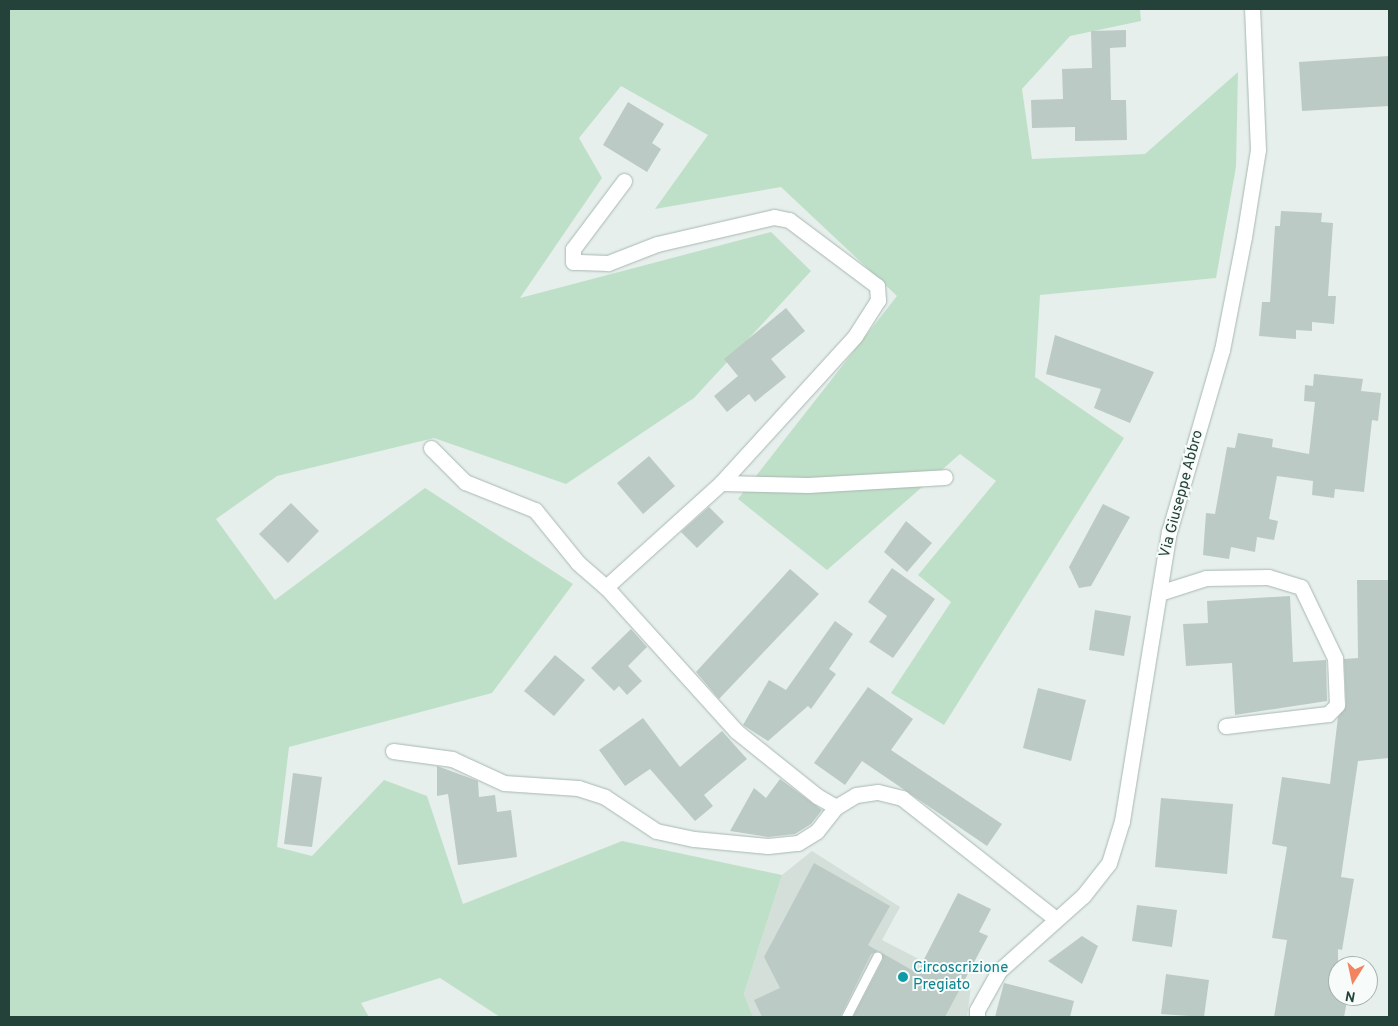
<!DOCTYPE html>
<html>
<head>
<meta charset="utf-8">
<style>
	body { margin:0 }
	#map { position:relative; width:1398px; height:1026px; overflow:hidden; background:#e6efeb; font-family:Overpass,sans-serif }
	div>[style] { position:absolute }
	.built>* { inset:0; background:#d4dfda }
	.green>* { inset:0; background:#bfe0c8 }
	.building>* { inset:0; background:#bbcac4 }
	.roads { filter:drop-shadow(0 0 1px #a8b8b2) drop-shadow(0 0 1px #a8b8b2) }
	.service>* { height:9px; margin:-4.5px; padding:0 4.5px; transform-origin:4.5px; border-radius:4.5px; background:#fff }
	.minor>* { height:15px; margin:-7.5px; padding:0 7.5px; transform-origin:7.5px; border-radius:7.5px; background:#fff }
	.tertiary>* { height:15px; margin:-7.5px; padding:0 7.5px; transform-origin:7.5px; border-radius:7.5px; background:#fff }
	.dots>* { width:14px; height:14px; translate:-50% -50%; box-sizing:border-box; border:2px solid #f7fbf9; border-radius:50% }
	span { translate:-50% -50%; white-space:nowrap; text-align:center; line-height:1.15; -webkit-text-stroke:4px #f7fbf9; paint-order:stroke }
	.street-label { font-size:15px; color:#24423a }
	.culture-label { font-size:15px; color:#0d838f }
	.left { translate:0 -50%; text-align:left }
	.frame { position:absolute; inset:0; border:10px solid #24423a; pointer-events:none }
	.north { position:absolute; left:1328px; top:956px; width:50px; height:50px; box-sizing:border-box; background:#f7fbf9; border:1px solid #a3b1ad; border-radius:50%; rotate:190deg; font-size:14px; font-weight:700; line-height:20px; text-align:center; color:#24423a }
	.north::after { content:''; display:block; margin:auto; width:18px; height:22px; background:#f4845f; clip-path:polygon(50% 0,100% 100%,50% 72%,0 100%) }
</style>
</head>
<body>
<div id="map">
	<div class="built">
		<div style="clip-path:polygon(812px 851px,900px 907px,882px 940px,971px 986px,967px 1017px,753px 1017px,744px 994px,782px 875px)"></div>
	</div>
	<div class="green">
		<div style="clip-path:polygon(9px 9px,1140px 9px,1141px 21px,1070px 36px,1022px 89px,1032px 159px,1145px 154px,1238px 72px,1236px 167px,1216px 278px,1040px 295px,1035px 377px,1124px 438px,944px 725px,891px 693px,951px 602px,918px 575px,996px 481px,960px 454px,827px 570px,738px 499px,897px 296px,781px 187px,655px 209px,708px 135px,621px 86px,579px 138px,602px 178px,520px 298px,771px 232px,811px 271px,694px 398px,566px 484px,434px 438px,277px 476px,216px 519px,275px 600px,425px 488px,573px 584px,492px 693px,289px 747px,277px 847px,312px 856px,384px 780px,427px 796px,463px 904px,622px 841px,782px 875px,744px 994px,753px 1017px,500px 1017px,440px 978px,361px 1003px,369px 1017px,9px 1017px)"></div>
	</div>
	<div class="building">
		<div style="clip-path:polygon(1126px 30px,1126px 47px,1110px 48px,1111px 100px,1126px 100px,1127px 140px,1075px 141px,1075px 127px,1032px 128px,1031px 100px,1063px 99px,1062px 69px,1092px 68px,1091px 31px)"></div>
		<div style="clip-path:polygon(1389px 56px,1389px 106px,1302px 111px,1299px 62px)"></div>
		<div style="clip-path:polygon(628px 102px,664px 124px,652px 143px,661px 149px,647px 172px,603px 145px)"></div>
		<div style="clip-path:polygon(1281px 211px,1322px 213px,1321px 222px,1333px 223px,1328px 296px,1336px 296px,1334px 324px,1312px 322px,1312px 331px,1296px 330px,1296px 339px,1259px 336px,1262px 302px,1270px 302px,1275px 226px,1280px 226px)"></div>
		<div style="clip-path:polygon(786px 308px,805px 331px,771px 359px,786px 377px,755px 402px,749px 394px,727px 412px,714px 396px,738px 376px,724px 359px)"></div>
		<div style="clip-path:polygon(1055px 335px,1154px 372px,1130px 423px,1094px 408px,1101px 389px,1046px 374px)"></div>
		<div style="clip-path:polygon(1314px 374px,1363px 379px,1361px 391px,1381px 393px,1378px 421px,1372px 420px,1364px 492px,1335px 489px,1334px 498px,1312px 495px,1313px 481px,1277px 476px,1269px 519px,1278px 521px,1274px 540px,1257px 537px,1255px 552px,1231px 547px,1229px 559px,1203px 555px,1206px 513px,1215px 514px,1227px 447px,1235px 448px,1238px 433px,1273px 439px,1272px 447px,1309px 454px,1315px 402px,1304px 401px,1305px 385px,1313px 386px)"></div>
		<div style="clip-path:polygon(649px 456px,675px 486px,643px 514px,617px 483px)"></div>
		<div style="clip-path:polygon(291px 503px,319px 531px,288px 563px,259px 534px)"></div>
		<div style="clip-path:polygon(1103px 504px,1130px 517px,1091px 586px,1079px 588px,1069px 567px)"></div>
		<div style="clip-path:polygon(709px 507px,724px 522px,697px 548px,681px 532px)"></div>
		<div style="clip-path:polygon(906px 521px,932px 543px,907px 572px,884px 552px)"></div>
		<div style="clip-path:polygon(892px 568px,935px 599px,893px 658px,869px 642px,887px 616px,868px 602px)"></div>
		<div style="clip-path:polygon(790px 569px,819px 594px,719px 699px,696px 672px)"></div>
		<div style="clip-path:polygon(1357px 580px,1389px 580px,1389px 758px,1358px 761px,1341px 877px,1354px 879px,1342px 950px,1338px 949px,1338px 996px,1348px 996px,1344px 1017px,1274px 1017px,1287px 940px,1272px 938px,1287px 847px,1272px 844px,1282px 777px,1330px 784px,1338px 717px,1346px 705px,1344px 659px,1358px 658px)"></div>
		<div style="clip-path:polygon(1290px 596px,1293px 662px,1326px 660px,1327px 701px,1235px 715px,1232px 663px,1186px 666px,1183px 624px,1208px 623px,1207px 601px)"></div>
		<div style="clip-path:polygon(1095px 610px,1131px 616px,1124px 656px,1089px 650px)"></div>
		<div style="clip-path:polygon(835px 621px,853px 634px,829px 669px,836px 674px,811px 709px,808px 706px,768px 741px,743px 725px,769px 680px,786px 690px)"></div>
		<div style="clip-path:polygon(631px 629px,647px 647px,628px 666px,642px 681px,627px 695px,619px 686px,614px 691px,591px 668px)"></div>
		<div style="clip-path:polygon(555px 655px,585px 680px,554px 716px,524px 691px)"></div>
		<div style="clip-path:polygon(868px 687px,913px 719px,891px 750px,1002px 824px,987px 846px,862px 761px,845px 785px,814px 763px)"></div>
		<div style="clip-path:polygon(1038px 688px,1086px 700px,1071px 761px,1023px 748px)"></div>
		<div style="clip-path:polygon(643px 718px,680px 767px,722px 731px,747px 759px,704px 795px,713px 806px,695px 821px,650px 769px,625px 786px,599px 750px)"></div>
		<div style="clip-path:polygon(437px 766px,478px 781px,479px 797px,495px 795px,497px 812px,511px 810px,517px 857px,458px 865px,448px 794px,437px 796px)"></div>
		<div style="clip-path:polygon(293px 773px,322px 777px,312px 847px,284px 844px)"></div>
		<div style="clip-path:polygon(780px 779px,822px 810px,811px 824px,795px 834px,768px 837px,730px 831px,754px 788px,766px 798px)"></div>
		<div style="clip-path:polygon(1161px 798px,1233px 804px,1227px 874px,1155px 867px)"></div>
		<div style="clip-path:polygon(814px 863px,890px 906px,868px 945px,878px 951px,871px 954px,840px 1017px,762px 1017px,754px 1000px,780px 988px,764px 957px)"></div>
		<div style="clip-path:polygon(958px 893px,991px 909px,979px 932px,988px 936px,945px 1017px,853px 1017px,883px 960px,882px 953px,917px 973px)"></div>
		<div style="clip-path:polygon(1137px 905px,1177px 910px,1172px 947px,1132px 941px)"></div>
		<div style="clip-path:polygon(1082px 936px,1098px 946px,1082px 984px,1048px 961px)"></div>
		<div style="clip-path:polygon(1166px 974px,1209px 980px,1204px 1017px,1161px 1014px)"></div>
		<div style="clip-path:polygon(1004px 983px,1074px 1001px,1070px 1017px,995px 1017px)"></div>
	</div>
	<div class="roads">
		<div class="service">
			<div style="left:846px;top:1017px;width:68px;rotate:-62.7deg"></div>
		</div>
		<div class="minor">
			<div style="left:431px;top:448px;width:48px;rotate:45deg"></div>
			<div style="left:465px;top:482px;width:75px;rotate:21.8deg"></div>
			<div style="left:535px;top:510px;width:68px;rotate:50.9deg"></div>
			<div style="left:578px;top:563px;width:37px;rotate:41deg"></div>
			<div style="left:606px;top:587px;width:194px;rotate:47.9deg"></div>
			<div style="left:736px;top:731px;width:104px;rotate:38.7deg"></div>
			<div style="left:817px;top:796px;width:22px;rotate:30deg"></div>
			<div style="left:836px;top:807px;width:23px;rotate:-31deg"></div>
			<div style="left:856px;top:795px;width:22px;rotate:-8deg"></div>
			<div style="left:878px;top:792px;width:25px;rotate:14deg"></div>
			<div style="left:902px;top:798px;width:196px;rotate:38.2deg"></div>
			<div style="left:721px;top:483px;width:87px;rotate:1.3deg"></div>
			<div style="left:808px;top:485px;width:137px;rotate:-3.3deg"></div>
			<div style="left:606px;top:587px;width:155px;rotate:-42.1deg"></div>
			<div style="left:721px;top:483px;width:199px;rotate:-47.6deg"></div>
			<div style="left:855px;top:336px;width:43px;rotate:-57.4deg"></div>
			<div style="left:878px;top:300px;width:14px;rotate:-94deg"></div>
			<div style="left:877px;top:286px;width:110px;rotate:-143.1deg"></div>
			<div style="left:789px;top:220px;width:15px;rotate:-169deg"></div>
			<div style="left:774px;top:217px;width:120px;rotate:167deg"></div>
			<div style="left:657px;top:244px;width:53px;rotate:158.8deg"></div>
			<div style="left:608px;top:263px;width:35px;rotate:-178deg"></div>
			<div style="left:573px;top:262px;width:13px;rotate:-90deg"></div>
			<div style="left:573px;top:249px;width:85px;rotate:-53.1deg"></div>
			<div style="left:1159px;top:593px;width:49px;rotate:-17.7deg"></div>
			<div style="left:1206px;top:578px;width:62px;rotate:-0.9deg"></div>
			<div style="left:1268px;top:577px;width:34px;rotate:17deg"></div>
			<div style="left:1301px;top:587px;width:79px;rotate:64.4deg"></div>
			<div style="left:1335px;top:658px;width:47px;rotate:87.6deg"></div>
			<div style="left:1337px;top:705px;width:13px;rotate:135deg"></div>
			<div style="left:1328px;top:714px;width:103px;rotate:173.3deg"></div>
			<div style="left:393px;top:751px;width:60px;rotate:7.7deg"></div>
			<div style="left:452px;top:759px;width:57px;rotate:24.8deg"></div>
			<div style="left:504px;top:783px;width:74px;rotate:3.9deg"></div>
			<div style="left:578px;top:788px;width:28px;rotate:18deg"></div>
			<div style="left:605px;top:797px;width:61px;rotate:33.7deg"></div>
			<div style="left:656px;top:831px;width:39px;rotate:12deg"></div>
			<div style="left:694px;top:839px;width:74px;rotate:5.4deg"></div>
			<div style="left:768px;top:846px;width:30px;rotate:-6deg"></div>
			<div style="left:798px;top:843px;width:22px;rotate:-32deg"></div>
			<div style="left:817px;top:831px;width:31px;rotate:-52deg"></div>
		</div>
		<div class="tertiary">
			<div style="left:977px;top:1017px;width:7px;rotate:-90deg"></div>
			<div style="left:977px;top:1010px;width:45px;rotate:-60.6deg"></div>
			<div style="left:999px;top:971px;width:113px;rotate:-41.8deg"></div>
			<div style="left:1083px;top:896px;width:42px;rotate:-51.8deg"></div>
			<div style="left:1109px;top:863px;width:44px;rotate:-72.8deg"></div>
			<div style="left:1122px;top:821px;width:293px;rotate:-80.8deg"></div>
			<div style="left:1169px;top:532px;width:190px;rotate:-73.8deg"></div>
			<div style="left:1222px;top:350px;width:115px;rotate:-79deg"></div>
			<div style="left:1244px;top:237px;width:88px;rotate:-80.9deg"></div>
			<div style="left:1258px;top:150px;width:141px;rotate:-92.4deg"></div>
		</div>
	</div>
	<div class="dots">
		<div style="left:903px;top:977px;background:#0f9aa8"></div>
	</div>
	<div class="street-label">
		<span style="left:1182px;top:494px;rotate:-75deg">Via Giuseppe Abbro</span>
	</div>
	<div class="culture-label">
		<span class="left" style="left:913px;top:977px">Circoscrizione<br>Pregiato</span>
	</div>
	<div class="frame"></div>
	<div class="north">N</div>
</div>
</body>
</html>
